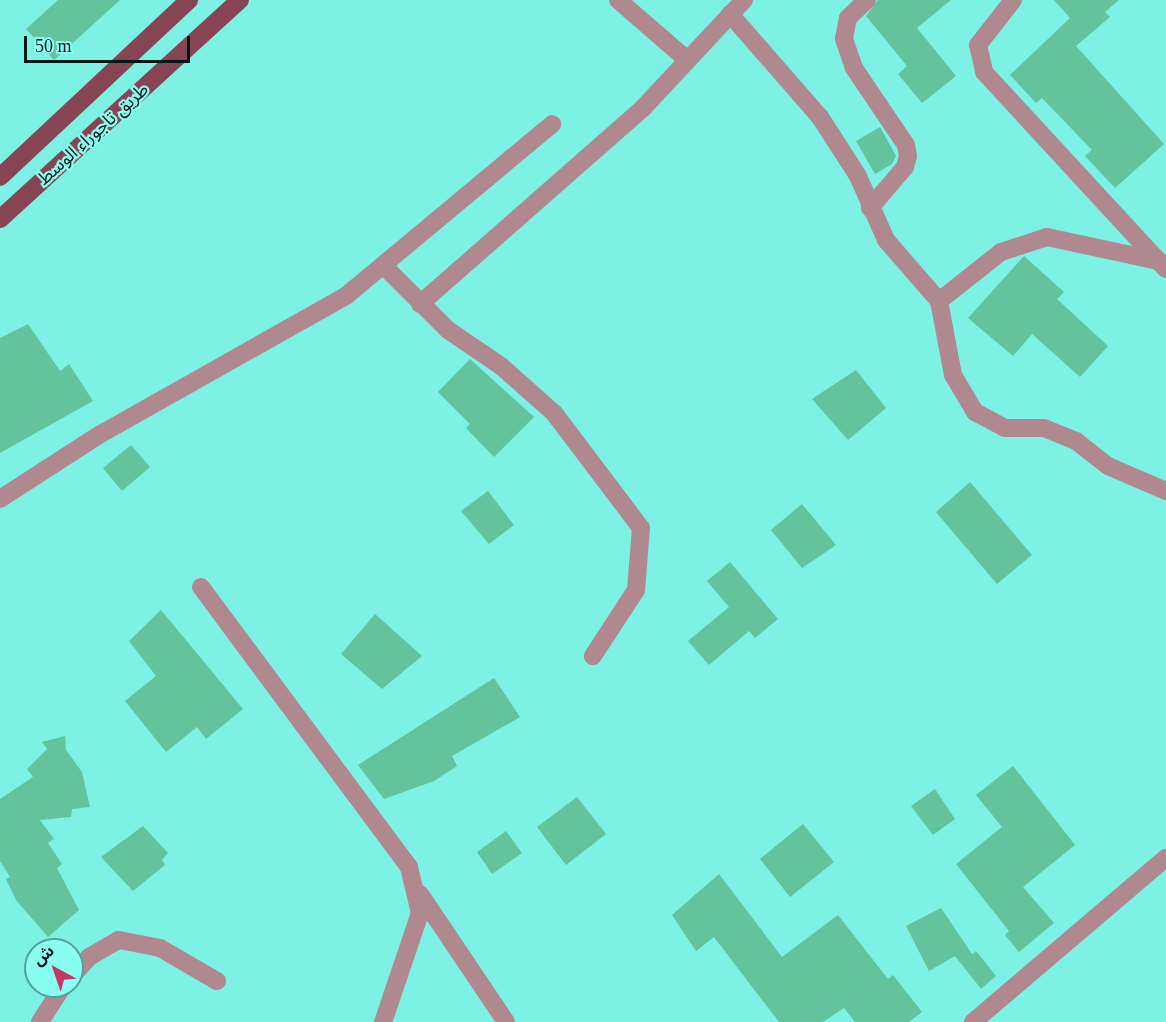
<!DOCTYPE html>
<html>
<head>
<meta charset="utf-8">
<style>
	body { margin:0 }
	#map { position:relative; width:1166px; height:1022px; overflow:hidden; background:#7cf1e4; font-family:"Times New Roman","Noto Sans Arabic",serif }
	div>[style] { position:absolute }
	.building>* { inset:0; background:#62c39d }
	.minor>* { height:18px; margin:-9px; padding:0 9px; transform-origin:9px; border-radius:9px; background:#b08990 }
	.major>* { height:18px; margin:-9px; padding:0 9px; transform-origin:9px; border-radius:9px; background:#874454 }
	span { translate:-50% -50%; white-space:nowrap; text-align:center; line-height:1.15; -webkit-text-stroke:4.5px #8afef1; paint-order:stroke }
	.street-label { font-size:18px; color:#011916 }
	.north { position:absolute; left:24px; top:938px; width:60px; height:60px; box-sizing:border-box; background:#8afef1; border:2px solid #53a299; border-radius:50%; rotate:320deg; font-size:16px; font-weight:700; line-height:24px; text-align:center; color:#011916 }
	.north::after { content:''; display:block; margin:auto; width:21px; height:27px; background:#c43664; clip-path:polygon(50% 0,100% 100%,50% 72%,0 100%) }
	.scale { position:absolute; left:24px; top:36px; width:166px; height:27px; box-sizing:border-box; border:3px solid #011916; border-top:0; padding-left:8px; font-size:18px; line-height:21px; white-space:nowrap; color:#011916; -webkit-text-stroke:4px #8afef1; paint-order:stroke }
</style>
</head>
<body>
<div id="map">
	<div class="building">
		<div style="clip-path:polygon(58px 0,120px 0,54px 60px,26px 29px)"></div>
		<div style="clip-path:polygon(878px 0,951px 0,917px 28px,956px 76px,922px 103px,898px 74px,907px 66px,866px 16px)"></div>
		<div style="clip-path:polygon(1054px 0,1119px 0,1105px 12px,1110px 17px,1076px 46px,1164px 144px,1115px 188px,1085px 156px,1092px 150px,1042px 98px,1036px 103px,1010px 75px,1070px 18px)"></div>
		<div style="clip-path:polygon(880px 127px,896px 156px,892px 164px,875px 174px,856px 141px)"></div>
		<div style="clip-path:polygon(1024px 256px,1064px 292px,1057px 299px,1108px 346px,1080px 377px,1032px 334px,1013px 356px,968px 318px)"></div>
		<div style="clip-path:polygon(28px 324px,60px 371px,69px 364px,93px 401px,0 453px,0 338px)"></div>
		<div style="clip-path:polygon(470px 359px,534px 417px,494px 457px,466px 428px,470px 424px,438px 392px)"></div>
		<div style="clip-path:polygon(856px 370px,886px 408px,848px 440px,812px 399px)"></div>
		<div style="clip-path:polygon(131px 445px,150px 467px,122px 491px,103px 468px)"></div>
		<div style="clip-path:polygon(970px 482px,1032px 555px,997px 584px,936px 512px)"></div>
		<div style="clip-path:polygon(488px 491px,514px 525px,489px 544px,461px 511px)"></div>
		<div style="clip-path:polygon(802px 504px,836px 545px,802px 568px,771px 530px)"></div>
		<div style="clip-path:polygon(730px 562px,778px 619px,755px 638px,749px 631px,709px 665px,688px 641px,729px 607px,707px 581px)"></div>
		<div style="clip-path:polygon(161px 610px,243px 709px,206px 739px,197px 727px,166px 752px,125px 701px,156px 676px,129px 641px)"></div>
		<div style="clip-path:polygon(375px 614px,422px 656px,382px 689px,341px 654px)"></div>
		<div style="clip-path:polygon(494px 678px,520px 717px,452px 756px,457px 766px,434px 781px,384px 799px,358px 765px)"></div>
		<div style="clip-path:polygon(65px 736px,66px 750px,82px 772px,90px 807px,72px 809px,71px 817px,40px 820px,54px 839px,48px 843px,62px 864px,57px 868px,79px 910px,48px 937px,16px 900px,6px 879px,10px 877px,0 861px,0 799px,33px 777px,27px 769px,47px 749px,42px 742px)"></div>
		<div style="clip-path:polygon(1013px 766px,1075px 845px,1023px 887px,1054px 923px,1019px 952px,1005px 935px,1009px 931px,956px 864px,1002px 827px,976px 795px)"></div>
		<div style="clip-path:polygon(935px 789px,955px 819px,933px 835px,911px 806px)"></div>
		<div style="clip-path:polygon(577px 797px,606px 834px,566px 865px,537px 827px)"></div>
		<div style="clip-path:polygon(803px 824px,834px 862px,790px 897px,760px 859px)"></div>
		<div style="clip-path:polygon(143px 826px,168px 853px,162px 860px,165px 865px,133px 891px,101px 857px)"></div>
		<div style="clip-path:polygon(506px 831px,522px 853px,492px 874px,477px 852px)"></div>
		<div style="clip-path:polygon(719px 874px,782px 957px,838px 915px,888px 979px,893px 975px,922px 1012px,909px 1022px,855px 1022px,844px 1008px,823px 1022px,779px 1022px,714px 937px,696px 951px,672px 915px)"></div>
		<div style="clip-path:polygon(941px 908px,972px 954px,976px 951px,996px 976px,981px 989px,955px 956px,929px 971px,906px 926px)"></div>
	</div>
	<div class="minor">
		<div style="left:618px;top:0;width:90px;rotate:40.9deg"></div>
		<div style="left:867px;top:0;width:26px;rotate:137deg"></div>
		<div style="left:848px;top:18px;width:21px;rotate:101deg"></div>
		<div style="left:844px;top:39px;width:31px;rotate:71deg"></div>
		<div style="left:854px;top:68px;width:93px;rotate:56deg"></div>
		<div style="left:906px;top:145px;width:11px;rotate:80deg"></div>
		<div style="left:908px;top:156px;width:11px;rotate:105deg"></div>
		<div style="left:905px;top:167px;width:54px;rotate:130.5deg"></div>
		<div style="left:1013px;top:0;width:57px;rotate:127.9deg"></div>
		<div style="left:978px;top:45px;width:28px;rotate:77deg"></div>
		<div style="left:984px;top:72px;width:268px;rotate:47.3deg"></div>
		<div style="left:730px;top:14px;width:137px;rotate:48.9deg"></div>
		<div style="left:820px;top:117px;width:70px;rotate:57.2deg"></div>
		<div style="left:858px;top:176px;width:70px;rotate:66.4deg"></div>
		<div style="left:886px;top:240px;width:81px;rotate:49deg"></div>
		<div style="left:939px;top:301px;width:75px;rotate:79.3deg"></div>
		<div style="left:953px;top:375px;width:43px;rotate:59.3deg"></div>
		<div style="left:975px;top:412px;width:34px;rotate:28deg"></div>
		<div style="left:1005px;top:428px;width:39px"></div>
		<div style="left:1044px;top:428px;width:35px;rotate:22deg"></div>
		<div style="left:1076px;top:441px;width:41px;rotate:38deg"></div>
		<div style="left:1108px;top:466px;width:63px;rotate:23.3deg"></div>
		<div style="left:385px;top:267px;width:89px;rotate:45deg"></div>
		<div style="left:448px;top:330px;width:64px;rotate:34.2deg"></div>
		<div style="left:501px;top:366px;width:71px;rotate:41.6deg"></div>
		<div style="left:554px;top:413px;width:144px;rotate:52.9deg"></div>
		<div style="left:641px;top:528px;width:62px;rotate:94.6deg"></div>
		<div style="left:636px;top:590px;width:79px;rotate:123.1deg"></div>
		<div style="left:939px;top:301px;width:79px;rotate:-38.3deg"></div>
		<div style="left:1001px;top:252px;width:48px;rotate:-18.1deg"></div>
		<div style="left:1047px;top:237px;width:115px;rotate:12.1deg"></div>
		<div style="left:420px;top:304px;width:297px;rotate:-41.3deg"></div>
		<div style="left:643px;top:108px;width:148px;rotate:-46.9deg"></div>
		<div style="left:0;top:499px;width:118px;rotate:-32.9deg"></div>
		<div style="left:99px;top:435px;width:285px;rotate:-29.4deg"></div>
		<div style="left:347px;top:295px;width:267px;rotate:-39.8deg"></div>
		<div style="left:201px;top:587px;width:349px;rotate:53.4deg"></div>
		<div style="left:409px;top:867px;width:47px;rotate:76.6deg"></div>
		<div style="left:420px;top:913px;width:115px;rotate:108.7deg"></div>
		<div style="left:420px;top:894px;width:154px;rotate:56.1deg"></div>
		<div style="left:72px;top:976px;width:25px;rotate:-48deg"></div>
		<div style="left:89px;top:957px;width:34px;rotate:-30deg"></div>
		<div style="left:119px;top:940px;width:42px;rotate:11deg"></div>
		<div style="left:160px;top:948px;width:66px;rotate:30.1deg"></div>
		<div style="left:40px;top:1022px;width:43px;rotate:-57.4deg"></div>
		<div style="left:973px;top:1022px;width:253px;rotate:-40.4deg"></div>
	</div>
	<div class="major">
		<div style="left:0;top:177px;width:259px;rotate:-43.1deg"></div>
		<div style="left:0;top:219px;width:325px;rotate:-42.4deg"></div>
	</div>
	<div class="street-label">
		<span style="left:93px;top:134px;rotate:-42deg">طريق تاجوراء الوسط</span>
	</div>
	<div class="north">ش</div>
	<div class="scale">50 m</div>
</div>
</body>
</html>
